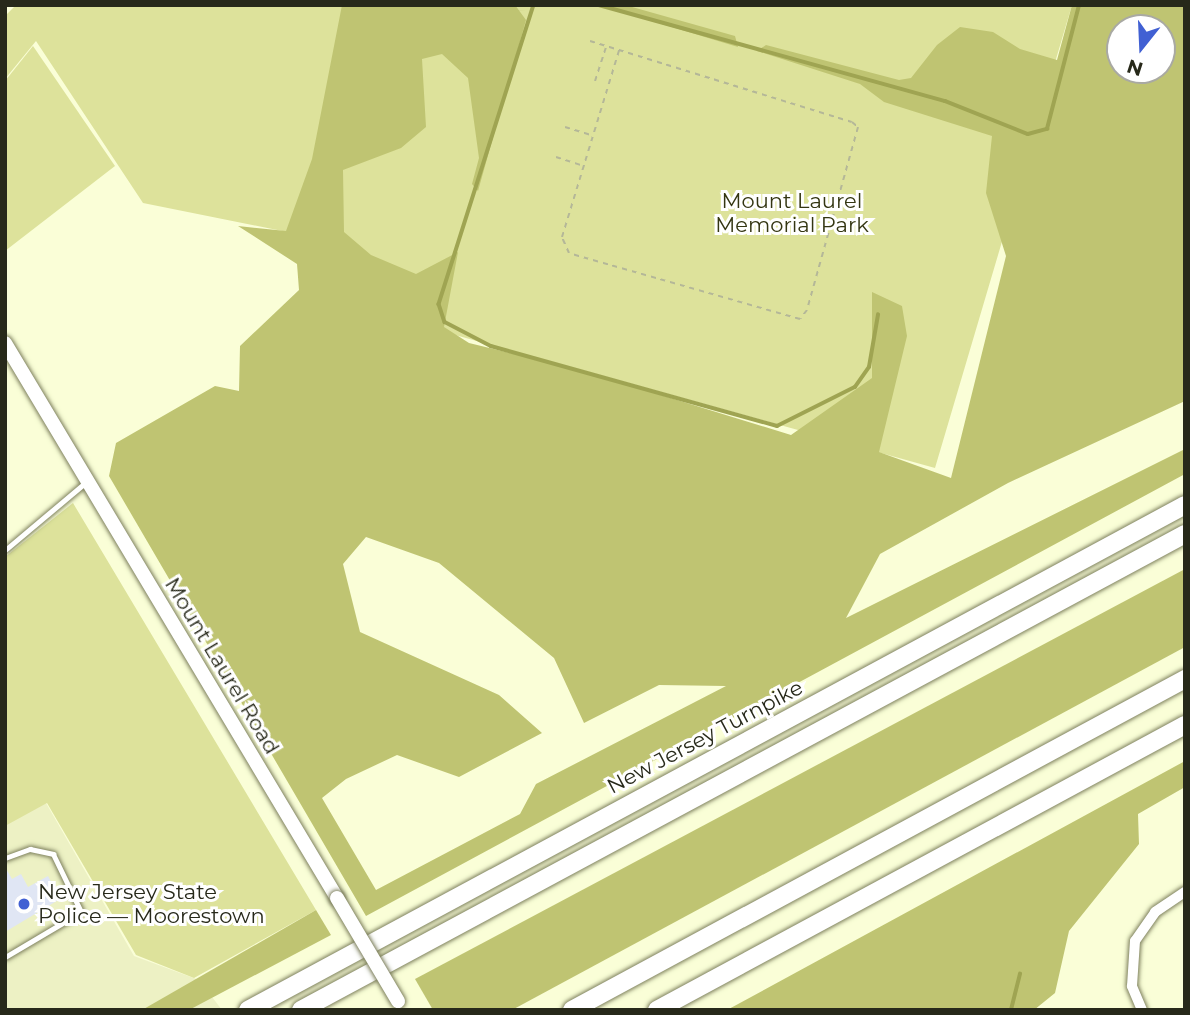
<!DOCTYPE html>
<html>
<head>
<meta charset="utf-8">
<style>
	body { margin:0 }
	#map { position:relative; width:1190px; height:1015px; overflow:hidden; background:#fafed7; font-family:Montserrat,sans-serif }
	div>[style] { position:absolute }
	.built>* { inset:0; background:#edf1c4 }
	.green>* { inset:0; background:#dde29b }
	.forest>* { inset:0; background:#bfc472 }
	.stream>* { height:3.5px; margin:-1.75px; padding:0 1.75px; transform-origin:1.75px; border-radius:1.75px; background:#9fa452 }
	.building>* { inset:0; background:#e0e6f4 }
	.path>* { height:2px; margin-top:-1px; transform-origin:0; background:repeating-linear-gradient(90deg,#b4b798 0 5px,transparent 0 10px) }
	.roads { filter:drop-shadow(0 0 2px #7e815e) drop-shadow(0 0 2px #7e815e) }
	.lane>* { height:5px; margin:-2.5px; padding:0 2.5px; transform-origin:2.5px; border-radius:2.5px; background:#fff }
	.street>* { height:10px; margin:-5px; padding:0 5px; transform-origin:5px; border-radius:5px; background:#fff }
	.secondary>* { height:14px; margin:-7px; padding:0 7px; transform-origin:7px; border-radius:7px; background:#fff }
	.highway>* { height:18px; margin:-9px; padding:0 9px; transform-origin:9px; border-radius:9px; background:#fff }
	.bridges { filter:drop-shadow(0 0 2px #7e815e) drop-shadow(0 0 2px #7e815e) }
	.secondary-bridge>* { height:14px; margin:-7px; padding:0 7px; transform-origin:7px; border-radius:7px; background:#fff }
	.dots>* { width:19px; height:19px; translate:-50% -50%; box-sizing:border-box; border:4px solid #fff; border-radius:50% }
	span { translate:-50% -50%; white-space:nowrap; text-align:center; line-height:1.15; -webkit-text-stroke:6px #fff; paint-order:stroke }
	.park-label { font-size:21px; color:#343612 }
	.street-label { font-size:21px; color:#27291a }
	.poi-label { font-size:21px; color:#27291a }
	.left { translate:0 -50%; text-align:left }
	.frame { position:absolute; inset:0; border:7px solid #27291a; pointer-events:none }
	.north { position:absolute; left:1106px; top:14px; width:70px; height:70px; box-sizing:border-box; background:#fff; border:2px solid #a9a9a3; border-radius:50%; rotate:198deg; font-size:19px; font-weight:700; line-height:28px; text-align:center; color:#27291a }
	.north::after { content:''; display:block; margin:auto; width:24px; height:32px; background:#4160d3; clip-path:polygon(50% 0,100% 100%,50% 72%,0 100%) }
</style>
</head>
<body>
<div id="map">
	<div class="built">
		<div style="clip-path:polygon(46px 803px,134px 956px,199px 980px,222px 1010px,5px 1010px,5px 825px)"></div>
	</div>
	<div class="green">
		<div style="clip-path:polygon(16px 5px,1072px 5px,935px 468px,430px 328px,292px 233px,143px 203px,36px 41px,5px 79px,5px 16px)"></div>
		<div style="clip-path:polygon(33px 46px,115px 166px,5px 251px,5px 81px)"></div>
		<div style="clip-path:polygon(73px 503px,316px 910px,194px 978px,136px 955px,47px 803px,5px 826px,5px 557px)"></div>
	</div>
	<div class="forest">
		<div style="clip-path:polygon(evenodd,342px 5px,515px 5px,526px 20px,478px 191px,472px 184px,479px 158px,468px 78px,442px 54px,422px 59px,426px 127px,401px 148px,343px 170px,344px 232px,371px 255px,416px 274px,458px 252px,444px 327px,469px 343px,583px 371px,791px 435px,872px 378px,872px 292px,902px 306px,907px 336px,879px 452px,951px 478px,1006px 256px,986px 193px,992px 136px,884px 102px,860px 84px,757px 51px,766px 45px,899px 80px,911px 78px,937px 45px,960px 27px,993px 32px,1020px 49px,1057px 60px,1072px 5px,1185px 5px,1185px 401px,1008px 483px,880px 554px,846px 618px,1185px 449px,1185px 474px,366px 916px,109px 476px,116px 443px,215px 386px,239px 391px,240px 346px,299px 290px,297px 264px,238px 226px,286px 231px,312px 159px,342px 5px,1162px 28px,1162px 70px,1120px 70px,1120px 28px,1162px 28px,342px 5px,366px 537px,439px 563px,554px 658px,584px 723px,659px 685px,726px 686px,536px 784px,520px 814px,376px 890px,322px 798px,346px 779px,397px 755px,459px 777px,542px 733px,499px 695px,360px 632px,343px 564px,366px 537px)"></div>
		<div style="clip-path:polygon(599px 5px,625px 5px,735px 36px,738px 47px)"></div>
		<div style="clip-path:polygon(1185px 569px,1185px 647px,512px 1010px,433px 1010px,415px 979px)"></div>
		<div style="clip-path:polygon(1185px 761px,1185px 787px,1138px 814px,1139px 844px,1069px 931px,1055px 993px,1034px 1010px,727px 1010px)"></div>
		<div style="clip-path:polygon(316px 910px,331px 935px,189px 1010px,142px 1010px)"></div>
	</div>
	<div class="stream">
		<div style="left:534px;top:5px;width:314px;rotate:107.6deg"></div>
		<div style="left:439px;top:304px;width:19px;rotate:72deg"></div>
		<div style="left:445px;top:322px;width:52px;rotate:27.6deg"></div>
		<div style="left:491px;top:346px;width:297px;rotate:15.6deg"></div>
		<div style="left:777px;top:426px;width:87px;rotate:-26.6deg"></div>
		<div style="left:855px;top:387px;width:24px;rotate:-55deg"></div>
		<div style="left:869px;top:367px;width:53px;rotate:-80.2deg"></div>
		<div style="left:599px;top:5px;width:359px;rotate:15.5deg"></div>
		<div style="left:945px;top:101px;width:89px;rotate:21.7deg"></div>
		<div style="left:1028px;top:134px;width:20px;rotate:-15deg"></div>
		<div style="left:1047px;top:129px;width:128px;rotate:-75.5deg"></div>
		<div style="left:1011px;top:1010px;width:37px;rotate:-76deg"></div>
	</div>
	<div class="building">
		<div style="clip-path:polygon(5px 867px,12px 879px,21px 874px,28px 887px,48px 876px,60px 899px,5px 932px)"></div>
	</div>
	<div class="path">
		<div style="left:590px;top:41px;width:274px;rotate:17.2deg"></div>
		<div style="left:852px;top:122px;width:8px;rotate:40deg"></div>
		<div style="left:858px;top:127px;width:190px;rotate:105.6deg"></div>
		<div style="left:807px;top:310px;width:11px;rotate:128deg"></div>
		<div style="left:800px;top:319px;width:240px;rotate:-164.1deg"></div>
		<div style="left:569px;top:253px;width:17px;rotate:-114deg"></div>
		<div style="left:562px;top:237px;width:195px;rotate:-73deg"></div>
		<div style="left:595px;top:81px;width:36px;rotate:-72deg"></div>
		<div style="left:565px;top:127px;width:28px;rotate:17deg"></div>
		<div style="left:556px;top:157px;width:28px;rotate:18deg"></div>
	</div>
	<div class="roads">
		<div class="lane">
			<div style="left:5px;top:550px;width:106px;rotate:-40deg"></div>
			<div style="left:5px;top:858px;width:27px;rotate:-20deg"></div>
			<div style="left:30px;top:849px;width:24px;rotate:12deg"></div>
			<div style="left:53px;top:854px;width:64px;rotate:64.2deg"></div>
			<div style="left:81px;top:912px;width:88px;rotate:149.4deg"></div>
		</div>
		<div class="street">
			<div style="left:1142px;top:1010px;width:26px;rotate:-113deg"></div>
			<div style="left:1132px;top:986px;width:45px;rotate:-86.2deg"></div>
			<div style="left:1135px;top:941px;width:35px;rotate:-55deg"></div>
			<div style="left:1155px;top:912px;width:36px;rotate:-34deg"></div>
		</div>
		<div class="secondary">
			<div style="left:5px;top:343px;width:647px;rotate:59.11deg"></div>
		</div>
		<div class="highway">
			<div style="left:248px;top:1010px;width:1064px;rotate:-28.32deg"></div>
			<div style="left:301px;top:1010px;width:1004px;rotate:-28.3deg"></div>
			<div style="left:572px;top:1010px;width:697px;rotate:-28.37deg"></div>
			<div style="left:657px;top:1010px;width:600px;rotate:-28.36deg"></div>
		</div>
	</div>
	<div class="bridges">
		<div class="secondary-bridge">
			<div style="left:337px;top:898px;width:120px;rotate:59.4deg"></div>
		</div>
	</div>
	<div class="dots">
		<div style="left:24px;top:904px;background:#4160d3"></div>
	</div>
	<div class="park-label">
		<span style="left:792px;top:213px">Mount Laurel<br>Memorial Park</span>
	</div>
	<div class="street-label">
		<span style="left:222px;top:666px;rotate:59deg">Mount Laurel Road</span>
		<span style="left:705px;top:737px;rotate:-28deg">New Jersey Turnpike</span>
	</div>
	<div class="poi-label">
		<span class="left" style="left:38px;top:904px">New Jersey State<br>Police — Moorestown</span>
	</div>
	<div class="frame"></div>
	<div class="north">N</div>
</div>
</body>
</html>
